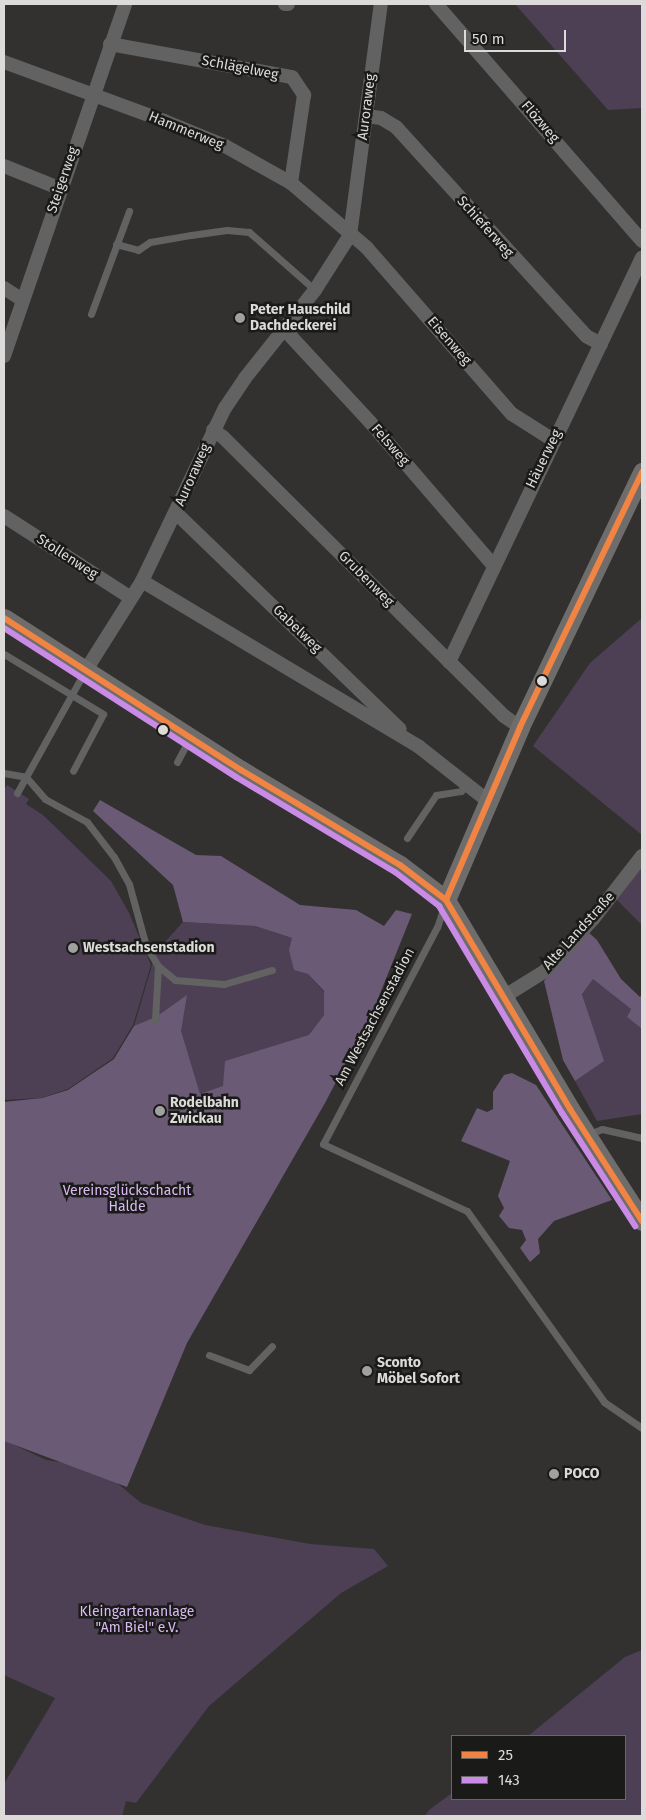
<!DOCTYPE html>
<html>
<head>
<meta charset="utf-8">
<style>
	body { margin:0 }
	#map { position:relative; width:646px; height:1820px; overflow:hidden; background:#323130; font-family:"Fira Sans",sans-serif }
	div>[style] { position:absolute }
	.green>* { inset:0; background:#4d4055 }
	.forest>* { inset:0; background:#6a5a76 }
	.service>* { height:7px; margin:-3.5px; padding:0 3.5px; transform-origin:3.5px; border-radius:3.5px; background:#626262 }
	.minor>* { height:14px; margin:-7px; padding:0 7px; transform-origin:7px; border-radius:7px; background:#626262 }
	.secondary>* { height:19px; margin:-9.5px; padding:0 9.5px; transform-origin:9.5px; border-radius:9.5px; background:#6e6d6c }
	.bus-1>* { height:6px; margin:-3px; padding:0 3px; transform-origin:3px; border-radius:3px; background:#f28443 }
	.bus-2>* { height:6px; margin:-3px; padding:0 3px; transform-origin:3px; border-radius:3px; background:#ca8be6 }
	.dots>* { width:14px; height:14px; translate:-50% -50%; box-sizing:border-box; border:2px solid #1a1a18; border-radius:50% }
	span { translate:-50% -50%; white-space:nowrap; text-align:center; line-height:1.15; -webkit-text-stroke:5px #1a1a18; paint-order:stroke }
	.street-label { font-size:14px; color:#dcdbd9 }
	.poi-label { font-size:14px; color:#dcdbd9; font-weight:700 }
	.left { translate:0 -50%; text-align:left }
	.park-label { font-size:14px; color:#dabaf3 }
	.frame { position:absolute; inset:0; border:5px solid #dcdbd9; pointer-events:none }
	.legend { position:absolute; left:451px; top:1735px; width:175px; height:65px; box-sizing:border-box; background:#1a1a18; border:1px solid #686765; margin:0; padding:6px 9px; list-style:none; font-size:15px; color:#dcdbd9 }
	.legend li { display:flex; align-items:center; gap:10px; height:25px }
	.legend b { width:25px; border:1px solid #686765 }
	.scale { position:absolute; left:464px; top:30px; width:102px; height:22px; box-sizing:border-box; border:2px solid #dcdbd9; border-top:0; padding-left:6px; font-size:15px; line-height:18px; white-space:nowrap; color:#dcdbd9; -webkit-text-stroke:4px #1a1a18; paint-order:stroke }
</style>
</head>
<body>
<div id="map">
	<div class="green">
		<div style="clip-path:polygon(515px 4px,642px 4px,642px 108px,608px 110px)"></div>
		<div style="clip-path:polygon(642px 618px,642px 835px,533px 746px,590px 663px)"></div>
		<div style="clip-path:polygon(7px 785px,29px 799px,26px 804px,43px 815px,111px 881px,129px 913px,151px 965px,133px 1025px,113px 1058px,68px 1089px,41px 1098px,4px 1100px,4px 790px)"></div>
		<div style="clip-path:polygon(642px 862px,642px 925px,615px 898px)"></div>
		<div style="clip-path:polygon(183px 922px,255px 926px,292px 938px,308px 974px,324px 992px,324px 1015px,218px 1181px,114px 1059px,134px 1026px,156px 952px)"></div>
		<div style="clip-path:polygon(593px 978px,631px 1009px,627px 1017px,642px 1029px,642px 1114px,597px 1121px,575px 1081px,603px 1061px,582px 993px)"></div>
		<div style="clip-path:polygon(4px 1440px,46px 1460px,99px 1468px,141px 1503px,205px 1525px,310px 1544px,374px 1549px,388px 1566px,341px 1593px,209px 1706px,136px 1803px,126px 1801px,122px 1816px,4px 1816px,4px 1784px,55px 1698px,4px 1675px)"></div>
		<div style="clip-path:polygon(642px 1650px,642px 1816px,425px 1816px,429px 1810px,452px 1793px,452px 1799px,625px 1799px,625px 1736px,528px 1736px,625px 1657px)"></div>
	</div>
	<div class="forest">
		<div style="clip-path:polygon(100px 800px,196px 855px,221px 856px,300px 905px,356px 910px,384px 926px,396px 910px,412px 914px,373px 1011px,325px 1103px,187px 1343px,127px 1487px,4px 1441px,4px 1102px,42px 1098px,68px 1090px,114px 1059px,134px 1026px,156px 1017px,187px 995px,181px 1031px,200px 1094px,223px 1086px,225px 1061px,309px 1035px,324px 1015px,324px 991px,308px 974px,294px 970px,289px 950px,292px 938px,255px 926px,183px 922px,173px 885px,93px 811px)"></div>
		<div style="clip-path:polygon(587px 931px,597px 940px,621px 979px,640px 997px,642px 994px,642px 1029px,627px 1017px,631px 1009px,593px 979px,582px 994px,604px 1061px,575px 1081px,563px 1060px,544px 981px)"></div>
		<div style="clip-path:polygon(512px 1073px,536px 1085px,612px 1200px,554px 1221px,538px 1239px,540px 1253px,530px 1262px,520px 1248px,526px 1240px,522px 1230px,509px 1228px,499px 1216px,504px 1208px,498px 1196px,510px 1161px,461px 1141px,477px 1108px,487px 1112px,493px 1109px,493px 1092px,504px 1075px)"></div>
	</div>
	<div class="service">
		<div style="left:116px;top:244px;width:23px;rotate:15deg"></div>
		<div style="left:138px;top:250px;width:14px;rotate:-34deg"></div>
		<div style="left:150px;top:242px;width:42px;rotate:-9.7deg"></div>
		<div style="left:191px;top:235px;width:36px;rotate:-8deg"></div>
		<div style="left:227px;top:230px;width:22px;rotate:5deg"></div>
		<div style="left:249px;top:232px;width:88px;rotate:41.3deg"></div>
		<div style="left:91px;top:314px;width:110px;rotate:-69.7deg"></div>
		<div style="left:4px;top:654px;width:116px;rotate:31.2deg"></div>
		<div style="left:103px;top:714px;width:64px;rotate:117.8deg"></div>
		<div style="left:177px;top:762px;width:27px;rotate:-62deg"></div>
		<div style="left:4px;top:773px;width:22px;rotate:10deg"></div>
		<div style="left:26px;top:777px;width:29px;rotate:49deg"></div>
		<div style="left:45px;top:799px;width:48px;rotate:28.7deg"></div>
		<div style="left:87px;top:822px;width:44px;rotate:52.4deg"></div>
		<div style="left:114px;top:857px;width:31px;rotate:61deg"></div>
		<div style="left:129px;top:884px;width:64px;rotate:74.7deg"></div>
		<div style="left:146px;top:946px;width:23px;rotate:59deg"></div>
		<div style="left:158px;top:966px;width:22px;rotate:39deg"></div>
		<div style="left:175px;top:980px;width:49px;rotate:4.7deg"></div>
		<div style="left:224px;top:984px;width:50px;rotate:-16.3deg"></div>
		<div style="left:17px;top:793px;width:140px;rotate:-60.9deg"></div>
		<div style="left:407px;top:838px;width:52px;rotate:-56deg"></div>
		<div style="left:436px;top:795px;width:25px;rotate:-9deg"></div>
		<div style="left:461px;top:791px;width:7px;rotate:-45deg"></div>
		<div style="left:445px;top:903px;width:25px;rotate:108deg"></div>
		<div style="left:437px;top:927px;width:245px;rotate:117.7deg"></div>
		<div style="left:323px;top:1144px;width:159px;rotate:25deg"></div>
		<div style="left:467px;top:1211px;width:235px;rotate:54.3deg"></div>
		<div style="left:604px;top:1402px;width:46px;rotate:34.4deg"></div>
		<div style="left:155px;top:1020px;width:54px;rotate:-86.8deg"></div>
		<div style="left:587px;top:1135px;width:16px;rotate:-22deg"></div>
		<div style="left:602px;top:1129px;width:41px;rotate:12.7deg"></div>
		<div style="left:209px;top:1355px;width:43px;rotate:20.6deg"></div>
		<div style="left:249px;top:1370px;width:33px;rotate:-46deg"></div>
	</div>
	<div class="minor">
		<div style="left:285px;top:4px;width:3px"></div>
		<div style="left:436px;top:4px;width:314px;rotate:49deg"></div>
		<div style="left:110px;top:44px;width:185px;rotate:10.3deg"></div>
		<div style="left:292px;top:77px;width:22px;rotate:56deg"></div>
		<div style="left:304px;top:95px;width:89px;rotate:98.4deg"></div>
		<div style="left:4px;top:62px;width:171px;rotate:20.2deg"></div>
		<div style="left:164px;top:121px;width:66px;rotate:22.3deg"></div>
		<div style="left:225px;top:146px;width:76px;rotate:29.3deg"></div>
		<div style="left:291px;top:183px;width:100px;rotate:40.5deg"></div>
		<div style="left:367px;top:248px;width:220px;rotate:48.9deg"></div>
		<div style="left:512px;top:414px;width:49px;rotate:32.4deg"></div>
		<div style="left:367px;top:116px;width:14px;rotate:8deg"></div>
		<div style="left:381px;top:118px;width:17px;rotate:31deg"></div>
		<div style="left:396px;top:127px;width:282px;rotate:47.7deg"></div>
		<div style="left:586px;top:336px;width:17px;rotate:28deg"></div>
		<div style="left:4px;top:166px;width:61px;rotate:22deg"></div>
		<div style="left:4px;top:288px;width:20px;rotate:33deg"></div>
		<div style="left:284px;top:329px;width:127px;rotate:47.2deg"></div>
		<div style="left:370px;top:422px;width:189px;rotate:49.3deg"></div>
		<div style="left:4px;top:356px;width:372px;rotate:-71deg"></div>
		<div style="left:213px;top:430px;width:12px;rotate:35deg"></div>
		<div style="left:223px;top:437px;width:396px;rotate:44.8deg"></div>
		<div style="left:504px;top:716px;width:19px;rotate:35deg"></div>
		<div style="left:176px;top:513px;width:311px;rotate:44deg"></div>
		<div style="left:4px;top:516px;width:151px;rotate:32.8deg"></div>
		<div style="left:142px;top:581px;width:322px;rotate:30.9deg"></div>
		<div style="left:418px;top:746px;width:89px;rotate:38.2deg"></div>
		<div style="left:449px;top:662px;width:448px;rotate:-64.5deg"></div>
		<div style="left:86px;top:670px;width:105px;rotate:-57.8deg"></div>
		<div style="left:142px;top:581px;width:192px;rotate:-64.4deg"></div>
		<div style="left:225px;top:408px;width:36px;rotate:-56deg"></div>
		<div style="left:245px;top:378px;width:112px;rotate:-51.5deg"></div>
		<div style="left:315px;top:290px;width:65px;rotate:-57.5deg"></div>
		<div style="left:350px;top:235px;width:233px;rotate:-82.4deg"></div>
		<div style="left:505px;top:996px;width:47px;rotate:-32deg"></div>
		<div style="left:545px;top:971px;width:71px;rotate:-47.3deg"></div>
		<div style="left:593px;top:919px;width:80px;rotate:-52.1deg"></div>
	</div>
	<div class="secondary">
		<div style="left:4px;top:618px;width:282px;rotate:32.7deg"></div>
		<div style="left:241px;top:770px;width:185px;rotate:30.9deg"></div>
		<div style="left:400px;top:865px;width:58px;rotate:37.3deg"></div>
		<div style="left:446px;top:900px;width:243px;rotate:59.3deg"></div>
		<div style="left:570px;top:1109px;width:133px;rotate:57.3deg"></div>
		<div style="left:446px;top:900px;width:188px;rotate:-66.8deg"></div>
		<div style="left:520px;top:727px;width:283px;rotate:-64.4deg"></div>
	</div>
	<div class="bus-1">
		<div style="left:4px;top:618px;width:282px;rotate:32.7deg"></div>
		<div style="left:241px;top:770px;width:185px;rotate:30.9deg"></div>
		<div style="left:400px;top:865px;width:58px;rotate:37.3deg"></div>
		<div style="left:446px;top:900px;width:243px;rotate:59.3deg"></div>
		<div style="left:570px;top:1109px;width:133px;rotate:57.3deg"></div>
		<div style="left:446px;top:900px;width:188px;rotate:-66.8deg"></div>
		<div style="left:520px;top:727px;width:283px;rotate:-64.4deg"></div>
	</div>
	<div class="bus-2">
		<div style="left:4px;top:628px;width:276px;rotate:32.7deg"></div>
		<div style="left:236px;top:777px;width:185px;rotate:30.9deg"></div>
		<div style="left:395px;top:872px;width:56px;rotate:37.7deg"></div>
		<div style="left:439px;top:906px;width:241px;rotate:59.3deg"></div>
		<div style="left:562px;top:1113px;width:135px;rotate:57.1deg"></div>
	</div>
	<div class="dots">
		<div style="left:240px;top:318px;background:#a0a09e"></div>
		<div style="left:542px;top:681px;background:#dcdbd9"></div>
		<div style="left:163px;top:730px;background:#dcdbd9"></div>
		<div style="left:73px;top:948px;background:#a0a09e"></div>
		<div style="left:160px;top:1111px;background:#a0a09e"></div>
		<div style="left:367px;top:1371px;background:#a0a09e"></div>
		<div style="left:554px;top:1474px;background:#a0a09e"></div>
	</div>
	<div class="street-label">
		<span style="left:240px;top:68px;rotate:11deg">Schlägelweg</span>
		<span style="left:367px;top:107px;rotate:-83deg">Auroraweg</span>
		<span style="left:540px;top:122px;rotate:49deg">Flözweg</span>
		<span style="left:186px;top:131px;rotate:22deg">Hammerweg</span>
		<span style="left:63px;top:180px;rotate:-71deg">Steigerweg</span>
		<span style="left:485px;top:227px;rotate:48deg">Schieferweg</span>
		<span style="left:449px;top:341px;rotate:49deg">Eisenweg</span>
		<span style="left:390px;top:445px;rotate:49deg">Felsweg</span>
		<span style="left:544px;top:459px;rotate:-64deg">Häuerweg</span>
		<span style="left:193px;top:475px;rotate:-66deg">Auroraweg</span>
		<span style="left:67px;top:557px;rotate:33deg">Stollenweg</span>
		<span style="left:366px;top:579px;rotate:45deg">Grubenweg</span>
		<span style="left:297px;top:629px;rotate:44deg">Gabelweg</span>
		<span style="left:579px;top:931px;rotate:-48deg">Alte Landstraße</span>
		<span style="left:375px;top:1017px;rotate:-62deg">Am Westsachsenstadion</span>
	</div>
	<div class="poi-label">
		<span class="left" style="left:250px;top:318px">Peter Hauschild<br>Dachdeckerei</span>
		<span class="left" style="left:83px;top:948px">Westsachsenstadion</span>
		<span class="left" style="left:170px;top:1111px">Rodelbahn<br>Zwickau</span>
		<span class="left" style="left:377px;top:1371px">Sconto<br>Möbel Sofort</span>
		<span class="left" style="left:564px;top:1474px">POCO</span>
	</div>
	<div class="park-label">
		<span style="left:127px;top:1199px">Vereinsglückschacht<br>Halde</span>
		<span style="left:137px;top:1620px">Kleingartenanlage<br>"Am Biel" e.V.</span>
	</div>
	<div class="frame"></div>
	<ul class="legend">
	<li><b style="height:6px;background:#f28443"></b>25</li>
	<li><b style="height:6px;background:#ca8be6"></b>143</li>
	</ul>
	<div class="scale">50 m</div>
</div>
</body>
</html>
